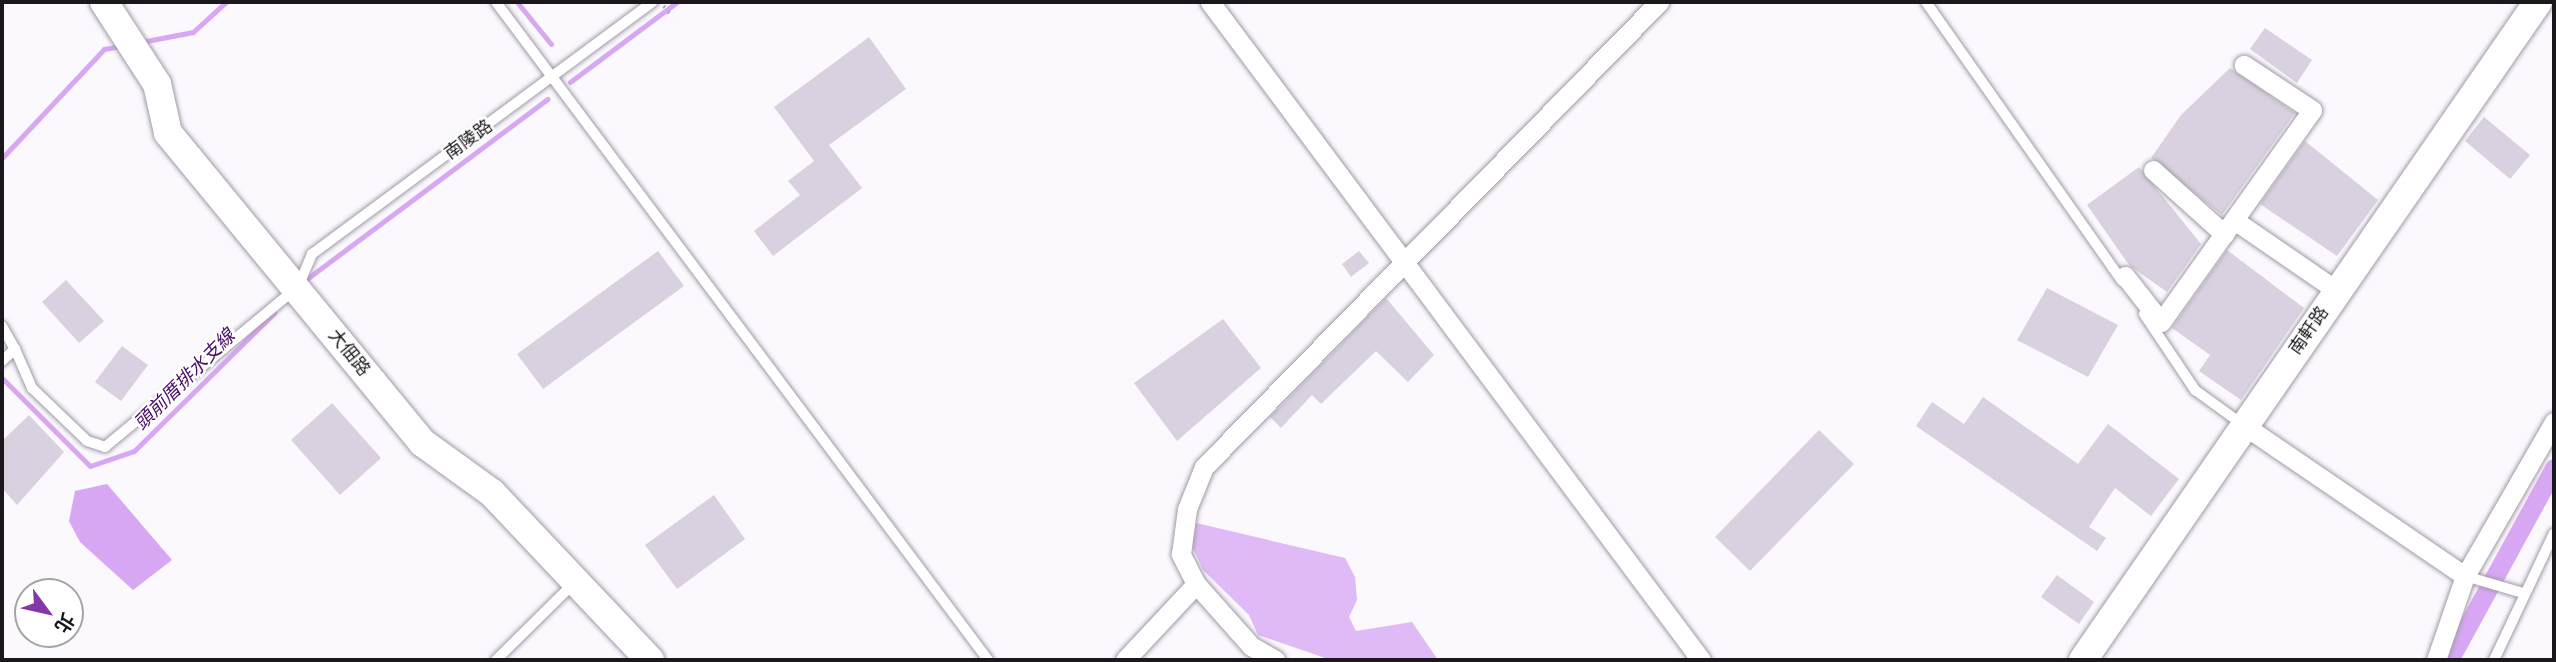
<!DOCTYPE html>
<html>
<head>
<meta charset="utf-8">
<style>
	body { margin:0 }
	#map { position:relative; width:2556px; height:662px; overflow:hidden; background:#fbf8fe; font-family:Commissioner,"Noto Sans TC",sans-serif }
	div>[style] { position:absolute }
	.green>* { inset:0; background:#e0baf6 }
	.water>* { inset:0; background:#d7a7f4 }
	.stream>* { height:5px; margin:-2.5px; padding:0 2.5px; transform-origin:2.5px; border-radius:2.5px; background:#d7a7f4 }
	.canal>* { height:19px; margin:-9.5px; padding:0 9.5px; transform-origin:9.5px; border-radius:9.5px; background:#d7a7f4 }
	.building>* { inset:0; background:#d9d1df }
	.path>* { height:3.5px; margin-top:-1.75px; transform-origin:0; background:repeating-linear-gradient(90deg,#b2afb5 0 2px,transparent 0 7px) }
	.roads { filter:drop-shadow(0 0 2px #a199a7) drop-shadow(0 0 2px #a199a7) }
	.lane>* { height:10px; margin:-5px; padding:0 5px; transform-origin:5px; border-radius:5px; background:#fff }
	.street>* { height:19px; margin:-9.5px; padding:0 9.5px; transform-origin:9.5px; border-radius:9.5px; background:#fff }
	.secondary>* { height:28px; margin:-14px; padding:0 14px; transform-origin:14px; border-radius:14px; background:#fff }
	span { translate:-50% -50%; white-space:nowrap; text-align:center; line-height:1.15; -webkit-text-stroke:5px #fff; paint-order:stroke }
	.street-label { font-size:18px; color:#1b181d }
	.water-label { font-size:19px; color:#4c0d68; font-style:italic }
	.frame { position:absolute; inset:0; border:4px solid #1b181d; pointer-events:none }
	.north { position:absolute; left:14px; top:578px; width:70px; height:70px; box-sizing:border-box; background:#fff; border:2px solid #a4a3a5; border-radius:50%; rotate:123deg; font-size:19px; font-weight:700; line-height:28px; text-align:center; color:#1b181d }
	.north::after { content:''; display:block; margin:auto; width:24px; height:32px; background:#8337a9; clip-path:polygon(50% 0,100% 100%,50% 72%,0 100%) }
</style>
</head>
<body>
<div id="map">
	<div class="green">
		<div style="clip-path:polygon(1196px 523px,1345px 558px,1355px 577px,1357px 600px,1349px 617px,1356px 631px,1412px 622px,1438px 660px,1331px 660px,1258px 635px,1249px 615px,1203px 570px,1192px 546px)"></div>
	</div>
	<div class="water">
		<div style="clip-path:polygon(107px 484px,172px 560px,133px 590px,80px 542px,69px 521px,75px 491px)"></div>
	</div>
	<div class="stream">
		<div style="left:517px;top:2px;width:54px;rotate:51deg"></div>
		<div style="left:141px;top:42px;width:53px;rotate:-10.9deg"></div>
		<div style="left:193px;top:32px;width:45px;rotate:-42.3deg"></div>
		<div style="left:570px;top:82px;width:134px;rotate:-36.8deg"></div>
		<div style="left:2px;top:158px;width:149px;rotate:-46.9deg"></div>
		<div style="left:104px;top:49px;width:17px;rotate:-10deg"></div>
		<div style="left:308px;top:278px;width:299px;rotate:-36.8deg"></div>
		<div style="left:2px;top:378px;width:124px;rotate:45deg"></div>
		<div style="left:90px;top:466px;width:46px;rotate:-18.8deg"></div>
		<div style="left:134px;top:451px;width:197px;rotate:-44.6deg"></div>
	</div>
	<div class="canal">
		<div style="left:2449px;top:660px;width:219px;rotate:-61.3deg"></div>
	</div>
	<div class="building">
		<div style="clip-path:polygon(2265px 28px,2312px 60px,2297px 83px,2250px 49px)"></div>
		<div style="clip-path:polygon(869px 37px,906px 89px,829px 145px,862px 188px,773px 256px,754px 231px,800px 195px,788px 181px,814px 161px,774px 107px)"></div>
		<div style="clip-path:polygon(2230px 68px,2295px 113px,2222px 215px,2151px 158px,2181px 115px)"></div>
		<div style="clip-path:polygon(2484px 117px,2530px 155px,2510px 179px,2465px 141px)"></div>
		<div style="clip-path:polygon(2305px 141px,2378px 200px,2337px 256px,2260px 204px)"></div>
		<div style="clip-path:polygon(2139px 167px,2201px 244px,2167px 292px,2129px 265px,2087px 205px)"></div>
		<div style="clip-path:polygon(2227px 250px,2304px 308px,2241px 400px,2199px 371px,2210px 355px,2172px 328px)"></div>
		<div style="clip-path:polygon(658px 251px,684px 286px,543px 389px,517px 354px)"></div>
		<div style="clip-path:polygon(1359px 251px,1369px 263px,1351px 277px,1342px 264px)"></div>
		<div style="clip-path:polygon(66px 280px,104px 321px,79px 343px,42px 302px)"></div>
		<div style="clip-path:polygon(2047px 288px,2118px 325px,2088px 377px,2017px 340px)"></div>
		<div style="clip-path:polygon(1386px 298px,1434px 355px,1408px 382px,1376px 351px,1321px 404px,1312px 395px,1281px 428px,1270px 417px)"></div>
		<div style="clip-path:polygon(1223px 319px,1261px 368px,1177px 441px,1134px 383px)"></div>
		<div style="clip-path:polygon(122px 346px,148px 365px,121px 401px,95px 382px)"></div>
		<div style="clip-path:polygon(1983px 397px,2078px 464px,2108px 424px,2179px 479px,2151px 516px,2115px 488px,2089px 527px,2106px 538px,2097px 551px,1916px 426px,1932px 402px,1964px 424px)"></div>
		<div style="clip-path:polygon(332px 403px,381px 458px,340px 495px,291px 440px)"></div>
		<div style="clip-path:polygon(29px 415px,64px 452px,17px 505px,2px 488px,2px 441px)"></div>
		<div style="clip-path:polygon(1819px 430px,1854px 464px,1750px 571px,1715px 537px)"></div>
		<div style="clip-path:polygon(714px 495px,745px 539px,677px 589px,645px 545px)"></div>
		<div style="clip-path:polygon(2057px 575px,2094px 602px,2079px 624px,2041px 597px)"></div>
	</div>
	<div class="path">
		<div style="left:664px;top:6px;width:14px;rotate:54deg"></div>
	</div>
	<div class="roads">
		<div class="lane">
			<div style="left:496px;top:2px;width:822px;rotate:53.21deg"></div>
			<div style="left:1926px;top:2px;width:341px;rotate:54.9deg"></div>
			<div style="left:2144px;top:314px;width:92px;rotate:56.1deg"></div>
			<div style="left:2195px;top:390px;width:58px;rotate:35.9deg"></div>
			<div style="left:2px;top:326px;width:26px;rotate:61deg"></div>
			<div style="left:2px;top:361px;width:18px;rotate:-43deg"></div>
			<div style="left:15px;top:349px;width:43px;rotate:66.4deg"></div>
			<div style="left:32px;top:388px;width:76px;rotate:43.9deg"></div>
			<div style="left:87px;top:441px;width:19px;rotate:18deg"></div>
			<div style="left:105px;top:447px;width:251px;rotate:-39.7deg"></div>
			<div style="left:298px;top:287px;width:36px;rotate:-67deg"></div>
			<div style="left:312px;top:254px;width:424px;rotate:-36.5deg"></div>
			<div style="left:2465px;top:576px;width:60px;rotate:16.3deg"></div>
			<div style="left:496px;top:660px;width:108px;rotate:-44.6deg"></div>
			<div style="left:2494px;top:660px;width:140px;rotate:-64.7deg"></div>
		</div>
		<div class="street">
			<div style="left:1210px;top:2px;width:821px;rotate:53.27deg"></div>
			<div style="left:2153px;top:170px;width:96px;rotate:42deg"></div>
			<div style="left:2237px;top:222px;width:120px;rotate:34.5deg"></div>
			<div style="left:2125px;top:276px;width:58px;rotate:52deg"></div>
			<div style="left:2161px;top:322px;width:260px;rotate:-54.5deg"></div>
			<div style="left:2312px;top:110px;width:82px;rotate:-146.5deg"></div>
			<div style="left:2242px;top:424px;width:270px;rotate:34.3deg"></div>
			<div style="left:1196px;top:584px;width:83px;rotate:48.4deg"></div>
			<div style="left:1251px;top:646px;width:28px;rotate:30deg"></div>
			<div style="left:1125px;top:660px;width:104px;rotate:-46.9deg"></div>
			<div style="left:1196px;top:584px;width:34px;rotate:-117deg"></div>
			<div style="left:1181px;top:554px;width:45px;rotate:-82.4deg"></div>
			<div style="left:1187px;top:509px;width:45px;rotate:-68deg"></div>
			<div style="left:1204px;top:467px;width:651px;rotate:-45.62deg"></div>
			<div style="left:2436px;top:660px;width:89px;rotate:-71deg"></div>
			<div style="left:2465px;top:576px;width:178px;rotate:-60deg"></div>
		</div>
		<div class="secondary">
			<div style="left:104px;top:2px;width:98px;rotate:57.1deg"></div>
			<div style="left:157px;top:84px;width:50px;rotate:77.3deg"></div>
			<div style="left:168px;top:133px;width:401px;rotate:50.6deg"></div>
			<div style="left:423px;top:443px;width:85px;rotate:35.9deg"></div>
			<div style="left:492px;top:493px;width:230px;rotate:46.6deg"></div>
			<div style="left:2083px;top:660px;width:800px;rotate:-55.34deg"></div>
		</div>
	</div>
	<div class="street-label">
		<span style="left:468px;top:139px;rotate:-36deg">南陵路</span>
		<span style="left:2308px;top:330px;rotate:-55deg">南軒路</span>
		<span style="left:350px;top:352px;rotate:51deg">大佃路</span>
	</div>
	<div class="water-label">
		<span style="left:184px;top:379px;rotate:-45deg">頭前厝排水支線</span>
	</div>
	<div class="frame"></div>
	<div class="north">北</div>
</div>
</body>
</html>
